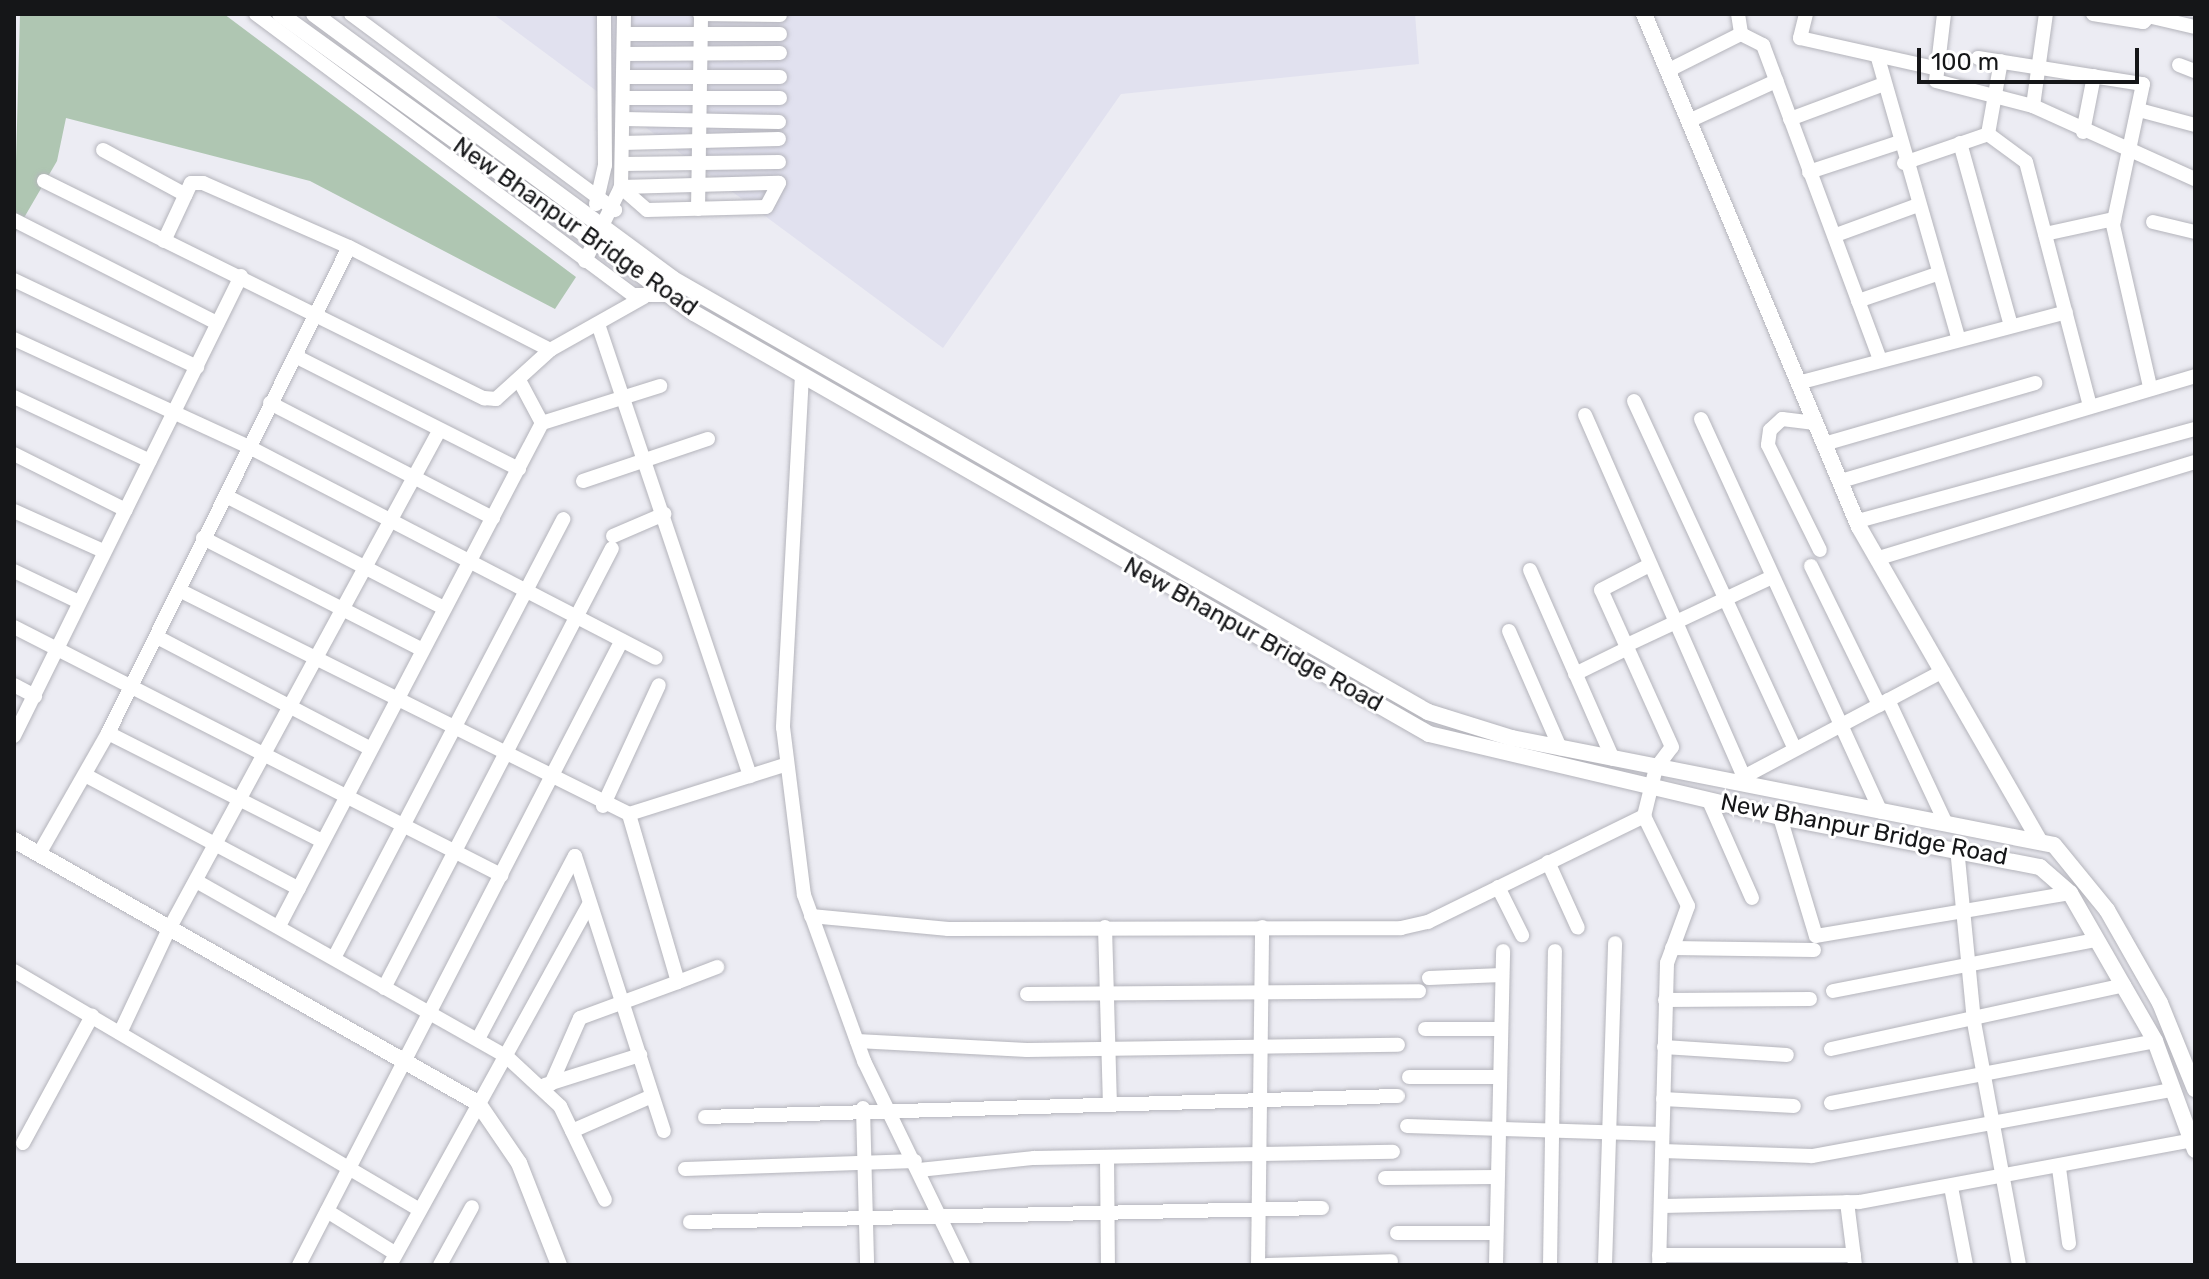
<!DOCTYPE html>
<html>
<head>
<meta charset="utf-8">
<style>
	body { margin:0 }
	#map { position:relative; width:2209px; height:1279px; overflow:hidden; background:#ececf3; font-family:Rubik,sans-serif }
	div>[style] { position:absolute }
	.built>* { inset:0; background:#e1e1ef }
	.green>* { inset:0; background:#afc6b2 }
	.roads { filter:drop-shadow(0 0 2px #b4b4bb) drop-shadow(0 0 2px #b4b4bb) }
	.minor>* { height:14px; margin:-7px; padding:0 7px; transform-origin:7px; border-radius:7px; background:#fff }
	.tertiary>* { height:16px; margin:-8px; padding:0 8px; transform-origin:8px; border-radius:8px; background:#fff }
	span { translate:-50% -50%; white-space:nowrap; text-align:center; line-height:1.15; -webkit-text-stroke:6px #fff; paint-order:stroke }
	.street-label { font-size:24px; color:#151618 }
	.frame { position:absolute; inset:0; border:16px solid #151618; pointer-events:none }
	.scale { position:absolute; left:1917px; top:48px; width:222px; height:36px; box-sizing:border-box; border:4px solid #151618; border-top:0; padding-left:10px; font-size:24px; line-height:28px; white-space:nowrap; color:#151618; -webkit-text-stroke:6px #fff; paint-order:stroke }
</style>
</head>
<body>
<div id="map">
	<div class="built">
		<div style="clip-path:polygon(493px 14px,1415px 14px,1419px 64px,1121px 94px,943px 348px)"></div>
	</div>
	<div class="green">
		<div style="clip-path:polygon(20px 14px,224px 14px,576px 277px,555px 309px,310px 181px,66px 118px,57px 161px,14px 235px)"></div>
	</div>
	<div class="roads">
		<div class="minor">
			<div style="left:256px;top:14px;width:470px;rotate:36.7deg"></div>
			<div style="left:633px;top:295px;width:33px"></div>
			<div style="left:351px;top:14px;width:329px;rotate:36.6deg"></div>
			<div style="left:700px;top:14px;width:80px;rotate:0.7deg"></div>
			<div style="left:1738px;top:14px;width:20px;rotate:81deg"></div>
			<div style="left:1806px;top:14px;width:25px;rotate:104deg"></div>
			<div style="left:1800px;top:38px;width:137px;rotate:12.6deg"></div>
			<div style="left:1944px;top:14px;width:67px;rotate:96.8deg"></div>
			<div style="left:1936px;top:81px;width:100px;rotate:14.5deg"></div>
			<div style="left:2033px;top:106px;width:178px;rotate:24.3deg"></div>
			<div style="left:2093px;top:14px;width:51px;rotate:9.1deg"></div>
			<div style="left:2143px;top:22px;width:12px;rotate:-42deg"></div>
			<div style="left:2152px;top:17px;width:44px;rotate:13.1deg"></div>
			<div style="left:624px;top:34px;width:156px"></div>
			<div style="left:624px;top:54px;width:156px;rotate:-0.4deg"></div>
			<div style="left:1878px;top:58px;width:293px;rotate:74deg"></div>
			<div style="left:1978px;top:58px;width:167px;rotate:9deg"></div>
			<div style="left:2143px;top:84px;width:144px;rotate:102deg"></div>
			<div style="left:2113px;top:225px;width:165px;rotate:77.1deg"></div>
			<div style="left:2179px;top:65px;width:17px;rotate:21deg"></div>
			<div style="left:1671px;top:69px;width:78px;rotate:-26.6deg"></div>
			<div style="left:1741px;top:34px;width:25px;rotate:27deg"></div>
			<div style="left:1763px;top:45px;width:336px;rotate:69.6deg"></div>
			<div style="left:623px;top:77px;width:157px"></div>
			<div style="left:623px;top:98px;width:157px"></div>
			<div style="left:2033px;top:106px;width:93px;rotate:-82deg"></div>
			<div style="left:2139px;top:110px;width:58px;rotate:15deg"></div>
			<div style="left:623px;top:119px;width:156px;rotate:1.1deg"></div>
			<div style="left:1790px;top:119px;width:100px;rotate:-20.4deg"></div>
			<div style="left:1691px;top:120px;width:94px;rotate:-24.6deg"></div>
			<div style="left:2083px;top:132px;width:57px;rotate:-78.9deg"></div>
			<div style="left:1988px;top:134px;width:47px;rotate:36.4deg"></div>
			<div style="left:2026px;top:162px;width:252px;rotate:75.3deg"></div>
			<div style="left:622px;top:143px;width:157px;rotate:-1.5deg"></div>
			<div style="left:1960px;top:143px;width:190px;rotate:74.4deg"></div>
			<div style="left:103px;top:150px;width:94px;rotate:28.5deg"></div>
			<div style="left:1904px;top:163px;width:89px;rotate:-19deg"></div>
			<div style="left:1988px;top:134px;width:74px;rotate:-79.9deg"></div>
			<div style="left:622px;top:164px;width:157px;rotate:-0.7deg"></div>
			<div style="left:1809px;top:172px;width:96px;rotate:-18.2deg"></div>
			<div style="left:44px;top:181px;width:491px;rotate:26.3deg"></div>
			<div style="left:484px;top:398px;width:12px;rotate:5deg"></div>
			<div style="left:496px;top:399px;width:73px;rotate:-42.2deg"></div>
			<div style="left:550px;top:350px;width:108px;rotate:-29.4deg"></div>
			<div style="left:779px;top:183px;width:27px;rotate:118deg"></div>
			<div style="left:766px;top:207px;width:119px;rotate:178.6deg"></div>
			<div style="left:647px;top:210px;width:35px;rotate:-139deg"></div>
			<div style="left:621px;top:187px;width:158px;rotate:-1.5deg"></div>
			<div style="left:596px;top:204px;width:40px;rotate:-77deg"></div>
			<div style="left:605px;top:165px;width:151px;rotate:-90.4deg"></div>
			<div style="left:698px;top:209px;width:195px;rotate:-89.1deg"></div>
			<div style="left:14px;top:220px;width:228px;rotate:26.9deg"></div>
			<div style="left:2153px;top:222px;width:43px;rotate:13.4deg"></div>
			<div style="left:2045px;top:234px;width:71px;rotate:-12.3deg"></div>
			<div style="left:1836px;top:235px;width:87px;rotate:-20.1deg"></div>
			<div style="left:164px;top:241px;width:64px;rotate:-65deg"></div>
			<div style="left:191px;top:183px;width:12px"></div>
			<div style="left:203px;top:183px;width:159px;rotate:23.7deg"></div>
			<div style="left:349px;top:247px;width:226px;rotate:27.1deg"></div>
			<div style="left:585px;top:261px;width:82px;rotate:-64.1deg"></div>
			<div style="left:621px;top:187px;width:173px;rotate:-89deg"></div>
			<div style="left:14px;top:280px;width:203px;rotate:25.4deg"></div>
			<div style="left:1858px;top:301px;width:83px;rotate:-18.9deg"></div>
			<div style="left:598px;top:324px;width:477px;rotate:71.4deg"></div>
			<div style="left:14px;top:339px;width:259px;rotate:24.7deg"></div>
			<div style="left:249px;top:447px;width:458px;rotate:27.4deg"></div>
			<div style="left:295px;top:356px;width:251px;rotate:26.8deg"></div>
			<div style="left:802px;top:375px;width:353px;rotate:93.1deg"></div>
			<div style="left:783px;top:727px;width:169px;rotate:82.9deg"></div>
			<div style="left:804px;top:895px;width:177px;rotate:70.1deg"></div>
			<div style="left:864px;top:1061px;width:227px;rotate:64.1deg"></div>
			<div style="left:519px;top:380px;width:49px;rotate:61.9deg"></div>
			<div style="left:542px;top:423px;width:124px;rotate:-17.4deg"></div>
			<div style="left:1798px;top:383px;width:277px;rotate:-14.8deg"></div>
			<div style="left:14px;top:397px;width:150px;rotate:25.2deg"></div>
			<div style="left:1634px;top:401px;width:383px;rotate:65.2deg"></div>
			<div style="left:270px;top:403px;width:251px;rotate:27.3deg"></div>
			<div style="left:1585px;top:415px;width:395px;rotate:66.3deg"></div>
			<div style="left:1701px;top:419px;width:432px;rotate:65.4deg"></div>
			<div style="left:1815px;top:423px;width:33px;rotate:-173deg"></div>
			<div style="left:1782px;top:419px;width:16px;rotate:137deg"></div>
			<div style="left:1770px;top:430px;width:15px;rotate:98deg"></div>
			<div style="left:1768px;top:445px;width:117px;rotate:63.7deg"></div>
			<div style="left:1824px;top:444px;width:220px;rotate:-16.1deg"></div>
			<div style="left:14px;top:454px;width:125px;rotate:26.6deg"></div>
			<div style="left:583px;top:481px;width:132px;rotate:-18.6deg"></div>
			<div style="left:1841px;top:481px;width:369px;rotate:-16.5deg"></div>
			<div style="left:226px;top:496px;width:245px;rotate:27.2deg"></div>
			<div style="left:14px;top:511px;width:95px;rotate:24.1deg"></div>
			<div style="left:1858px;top:521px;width:349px;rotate:-15.3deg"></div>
			<div style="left:613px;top:536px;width:56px;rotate:-23.3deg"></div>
			<div style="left:203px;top:538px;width:245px;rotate:27deg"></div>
			<div style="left:1879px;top:558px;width:330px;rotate:-16.9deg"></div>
			<div style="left:1811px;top:566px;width:155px;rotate:63.9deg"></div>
			<div style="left:1530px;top:570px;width:206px;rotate:66.3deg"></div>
			<div style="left:14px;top:571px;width:72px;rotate:25.5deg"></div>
			<div style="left:179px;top:590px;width:503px;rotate:26.46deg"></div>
			<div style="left:14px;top:627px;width:547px;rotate:26.99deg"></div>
			<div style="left:1509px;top:631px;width:128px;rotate:66.4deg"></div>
			<div style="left:157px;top:637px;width:239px;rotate:27.6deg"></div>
			<div style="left:1627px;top:645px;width:160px;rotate:-25.1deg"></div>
			<div style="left:1575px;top:674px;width:59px;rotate:-26.1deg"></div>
			<div style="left:14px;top:685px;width:24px;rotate:28deg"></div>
			<div style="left:1888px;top:700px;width:137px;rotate:64.9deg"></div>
			<div style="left:108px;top:733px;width:237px;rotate:26.8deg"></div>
			<div style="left:14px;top:736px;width:513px;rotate:-63.73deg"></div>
			<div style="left:85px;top:775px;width:242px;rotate:28deg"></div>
			<div style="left:1738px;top:780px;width:232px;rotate:-28deg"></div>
			<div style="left:1709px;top:801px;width:106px;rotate:66.1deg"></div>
			<div style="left:603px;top:806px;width:133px;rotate:-65.2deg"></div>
			<div style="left:1644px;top:816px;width:100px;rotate:63.9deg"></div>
			<div style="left:1688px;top:906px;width:61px;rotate:110.2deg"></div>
			<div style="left:1667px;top:963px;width:302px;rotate:91.5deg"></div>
			<div style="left:1780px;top:817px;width:124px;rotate:73.2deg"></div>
			<div style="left:1816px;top:936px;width:258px;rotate:-9.6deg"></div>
			<div style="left:1957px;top:848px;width:175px;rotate:84.4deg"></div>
			<div style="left:1974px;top:1022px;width:247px;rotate:79.5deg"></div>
			<div style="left:39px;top:854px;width:139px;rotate:-60.3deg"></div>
			<div style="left:108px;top:733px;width:542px;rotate:-63.62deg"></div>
			<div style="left:1548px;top:862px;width:72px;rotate:65.6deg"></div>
			<div style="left:198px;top:882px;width:354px;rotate:29.5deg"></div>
			<div style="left:506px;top:1056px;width:74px;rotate:42.8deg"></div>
			<div style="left:560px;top:1106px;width:104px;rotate:64.4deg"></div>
			<div style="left:1498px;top:887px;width:54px;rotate:63.4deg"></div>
			<div style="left:811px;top:916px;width:138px;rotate:5.4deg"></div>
			<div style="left:948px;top:929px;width:453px;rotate:-0.1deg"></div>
			<div style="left:1401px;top:928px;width:28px;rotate:-13deg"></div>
			<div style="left:1428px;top:922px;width:241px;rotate:-26.1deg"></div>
			<div style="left:1644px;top:816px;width:49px;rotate:-76deg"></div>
			<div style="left:1656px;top:768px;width:26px;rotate:-53deg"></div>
			<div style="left:1672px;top:747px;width:172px;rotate:-114.3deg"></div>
			<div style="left:1601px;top:590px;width:53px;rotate:-27.1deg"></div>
			<div style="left:279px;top:926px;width:568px;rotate:-62.4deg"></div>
			<div style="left:1105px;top:927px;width:176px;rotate:88.4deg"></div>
			<div style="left:1672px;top:948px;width:142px;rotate:0.8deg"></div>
			<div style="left:335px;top:956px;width:493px;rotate:-62.4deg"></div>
			<div style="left:14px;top:971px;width:471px;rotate:30.5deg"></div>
			<div style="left:1429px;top:978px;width:73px;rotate:-2.4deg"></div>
			<div style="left:678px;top:982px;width:42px;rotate:-21deg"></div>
			<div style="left:384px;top:988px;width:495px;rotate:-62.6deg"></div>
			<div style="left:1833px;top:991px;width:268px;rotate:-11deg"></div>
			<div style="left:1027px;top:994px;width:392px;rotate:-0.4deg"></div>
			<div style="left:1665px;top:1000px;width:145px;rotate:-0.4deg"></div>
			<div style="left:1425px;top:1029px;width:76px"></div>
			<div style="left:120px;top:1033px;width:113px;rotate:-64.8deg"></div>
			<div style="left:168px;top:931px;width:569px;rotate:-61.54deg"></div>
			<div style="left:478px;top:1039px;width:207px;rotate:-62.1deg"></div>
			<div style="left:575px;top:856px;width:289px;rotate:72.1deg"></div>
			<div style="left:857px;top:1041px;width:170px;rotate:3deg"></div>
			<div style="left:1027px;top:1050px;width:371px;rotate:-0.8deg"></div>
			<div style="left:1664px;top:1047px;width:123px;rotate:3.7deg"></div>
			<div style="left:1831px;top:1049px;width:300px;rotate:-12.3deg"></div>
			<div style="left:1409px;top:1077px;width:90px"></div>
			<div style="left:551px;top:1084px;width:72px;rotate:-66.3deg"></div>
			<div style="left:580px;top:1018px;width:104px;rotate:-20.2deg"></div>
			<div style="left:678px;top:982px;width:175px;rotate:-106.3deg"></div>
			<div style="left:629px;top:814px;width:163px;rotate:-17.5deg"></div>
			<div style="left:545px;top:1085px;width:100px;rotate:-17.5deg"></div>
			<div style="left:1663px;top:1099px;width:131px;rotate:3.1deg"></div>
			<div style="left:1831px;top:1103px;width:330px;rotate:-10.8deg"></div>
			<div style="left:863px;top:1108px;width:157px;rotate:88.5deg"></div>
			<div style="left:705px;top:1117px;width:693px;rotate:-1.74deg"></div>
			<div style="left:1407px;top:1126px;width:255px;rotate:1.8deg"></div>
			<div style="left:572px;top:1131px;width:87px;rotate:-23.6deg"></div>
			<div style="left:23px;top:1143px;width:145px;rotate:-61.5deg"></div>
			<div style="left:1662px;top:1151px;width:150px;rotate:1.9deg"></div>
			<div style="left:1812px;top:1156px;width:367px;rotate:-10.4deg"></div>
			<div style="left:1107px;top:1157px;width:108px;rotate:89.5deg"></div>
			<div style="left:2059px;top:1168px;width:76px;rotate:82.4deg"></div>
			<div style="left:685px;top:1169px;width:230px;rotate:-2deg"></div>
			<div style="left:919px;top:1170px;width:116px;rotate:-6deg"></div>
			<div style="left:1034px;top:1158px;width:359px;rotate:-1deg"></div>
			<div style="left:1385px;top:1178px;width:111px;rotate:-0.5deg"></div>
			<div style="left:1951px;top:1187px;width:79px;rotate:79.1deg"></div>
			<div style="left:1847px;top:1202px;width:64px;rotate:82.8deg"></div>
			<div style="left:1662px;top:1206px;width:197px;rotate:-1.2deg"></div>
			<div style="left:1859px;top:1202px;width:339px;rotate:-10.5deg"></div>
			<div style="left:327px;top:1211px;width:81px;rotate:31.9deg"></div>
			<div style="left:690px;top:1222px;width:632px;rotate:-1.27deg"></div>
			<div style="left:1397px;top:1233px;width:99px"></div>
			<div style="left:1659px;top:1255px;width:195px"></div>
			<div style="left:299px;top:1265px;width:701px;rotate:-62.67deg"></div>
			<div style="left:390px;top:1265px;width:411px;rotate:-61.1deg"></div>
			<div style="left:440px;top:1265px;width:66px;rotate:-61.1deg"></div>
			<div style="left:1258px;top:1265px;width:338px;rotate:-89.3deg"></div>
			<div style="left:1267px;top:1265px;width:124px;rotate:-1.8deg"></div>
			<div style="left:1496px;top:1265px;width:314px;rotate:-88.7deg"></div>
			<div style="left:1550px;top:1265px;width:314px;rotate:-89.1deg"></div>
			<div style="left:1605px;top:1265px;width:322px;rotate:-88.2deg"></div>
		</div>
		<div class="tertiary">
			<div style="left:280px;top:14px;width:511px;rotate:35.84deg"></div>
			<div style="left:694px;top:313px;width:847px;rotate:29.8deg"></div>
			<div style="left:1429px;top:734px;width:361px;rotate:13.3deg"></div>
			<div style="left:1780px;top:817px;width:265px;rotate:10.9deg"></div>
			<div style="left:2040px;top:867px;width:40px;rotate:41deg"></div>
			<div style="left:2070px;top:893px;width:171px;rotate:60.1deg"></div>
			<div style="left:2155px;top:1041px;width:116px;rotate:69.8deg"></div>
			<div style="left:314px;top:14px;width:446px;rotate:36.4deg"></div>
			<div style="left:673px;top:279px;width:870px;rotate:29.83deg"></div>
			<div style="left:1428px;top:712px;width:88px;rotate:17.2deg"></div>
			<div style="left:1512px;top:738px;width:552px;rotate:11.17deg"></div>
			<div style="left:2054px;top:845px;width:84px;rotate:50.8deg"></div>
			<div style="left:2107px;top:910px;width:107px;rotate:60.3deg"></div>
			<div style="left:2160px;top:1003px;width:93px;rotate:67.9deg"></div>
			<div style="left:1644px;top:14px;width:556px;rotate:67.26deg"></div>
			<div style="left:1859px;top:527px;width:361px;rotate:60.1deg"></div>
			<div style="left:14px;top:840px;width:533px;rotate:29.55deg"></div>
			<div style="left:478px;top:1103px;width:73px;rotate:55.7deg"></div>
			<div style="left:519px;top:1163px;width:110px;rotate:68.6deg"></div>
		</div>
	</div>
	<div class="street-label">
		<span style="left:575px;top:227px;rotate:35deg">New Bhanpur Bridge Road</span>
		<span style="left:1253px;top:635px;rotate:29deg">New Bhanpur Bridge Road</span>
		<span style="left:1864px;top:830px;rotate:11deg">New Bhanpur Bridge Road</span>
	</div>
	<div class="frame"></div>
	<div class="scale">100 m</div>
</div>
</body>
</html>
